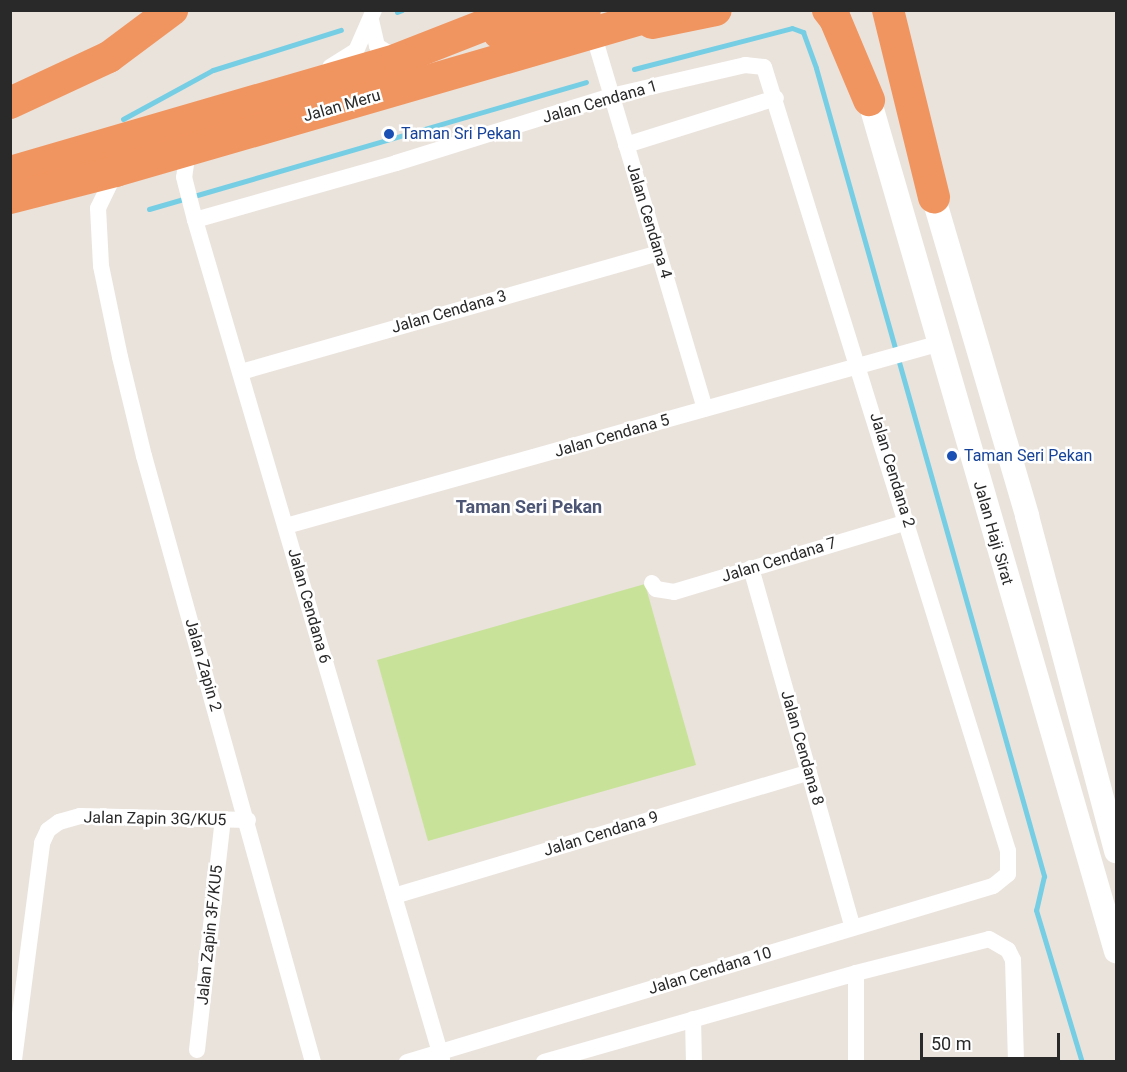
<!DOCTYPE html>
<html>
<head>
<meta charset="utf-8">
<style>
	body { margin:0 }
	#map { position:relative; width:1127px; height:1072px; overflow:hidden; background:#eae3dc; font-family:Roboto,sans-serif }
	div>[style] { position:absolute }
	.pitch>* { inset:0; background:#c8e399 }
	.stream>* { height:5px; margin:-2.5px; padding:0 2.5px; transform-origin:2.5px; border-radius:2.5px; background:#76cee4 }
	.street>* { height:16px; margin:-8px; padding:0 8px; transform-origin:8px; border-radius:8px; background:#fff }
	.secondary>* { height:24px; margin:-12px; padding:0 12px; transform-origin:12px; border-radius:12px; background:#fff }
	.highway>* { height:32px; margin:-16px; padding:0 16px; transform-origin:16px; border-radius:16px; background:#f19560 }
	.dots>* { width:16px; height:16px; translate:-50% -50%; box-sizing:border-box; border:3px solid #fff; border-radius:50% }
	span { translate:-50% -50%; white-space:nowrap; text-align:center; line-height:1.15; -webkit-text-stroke:5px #fff; paint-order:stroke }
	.street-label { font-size:16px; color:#292929 }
	.transit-label { font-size:16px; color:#164399 }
	.left { translate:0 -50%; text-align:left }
	.neighbourhood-label { font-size:18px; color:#4d5775; font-weight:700 }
	.frame { position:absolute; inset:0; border:12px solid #292929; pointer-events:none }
	.scale { position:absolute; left:920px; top:1033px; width:140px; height:27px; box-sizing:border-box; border:3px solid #292929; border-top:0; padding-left:8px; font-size:18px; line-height:21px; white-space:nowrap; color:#292929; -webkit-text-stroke:4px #fff; paint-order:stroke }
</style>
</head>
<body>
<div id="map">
	<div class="pitch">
		<div style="clip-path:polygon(645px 584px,696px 765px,428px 841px,377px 660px)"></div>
	</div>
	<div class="stream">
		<div style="left:397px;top:12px;width:5px;rotate:-22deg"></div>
		<div style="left:634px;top:69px;width:163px;rotate:-14.5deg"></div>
		<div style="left:792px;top:28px;width:12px;rotate:20deg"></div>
		<div style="left:803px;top:32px;width:38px;rotate:70deg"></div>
		<div style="left:816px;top:68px;width:840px;rotate:74.24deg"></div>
		<div style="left:1044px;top:876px;width:35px;rotate:103deg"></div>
		<div style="left:1036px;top:910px;width:159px;rotate:73.2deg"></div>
		<div style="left:123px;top:119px;width:102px;rotate:-28.6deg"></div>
		<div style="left:213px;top:70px;width:134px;rotate:-17.4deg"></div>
		<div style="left:149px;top:209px;width:455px;rotate:-16.2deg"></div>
	</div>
	<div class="street">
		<div style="left:371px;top:20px;width:27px;rotate:77deg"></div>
		<div style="left:377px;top:46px;width:25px;rotate:32deg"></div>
		<div style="left:593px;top:33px;width:392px;rotate:73.4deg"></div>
		<div style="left:330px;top:67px;width:31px;rotate:-32deg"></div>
		<div style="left:356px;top:51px;width:45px;rotate:-66.3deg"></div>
		<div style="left:626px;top:145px;width:157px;rotate:-17.4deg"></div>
		<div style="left:188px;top:150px;width:27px;rotate:98deg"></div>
		<div style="left:184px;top:177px;width:44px;rotate:75.7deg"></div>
		<div style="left:195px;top:220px;width:875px;rotate:73.6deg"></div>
		<div style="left:116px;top:171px;width:41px;rotate:115.9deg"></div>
		<div style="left:98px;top:208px;width:58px;rotate:87deg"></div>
		<div style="left:101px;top:266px;width:93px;rotate:78.2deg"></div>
		<div style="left:120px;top:357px;width:102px;rotate:76.4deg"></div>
		<div style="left:144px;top:456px;width:629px;rotate:74.42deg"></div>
		<div style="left:195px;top:220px;width:209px;rotate:-15.8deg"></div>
		<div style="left:396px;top:163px;width:225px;rotate:-17.3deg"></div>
		<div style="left:611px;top:96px;width:138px;rotate:-13deg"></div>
		<div style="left:745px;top:65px;width:19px;rotate:6deg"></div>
		<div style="left:764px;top:67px;width:821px;rotate:72.71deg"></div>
		<div style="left:1008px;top:851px;width:23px;rotate:90deg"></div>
		<div style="left:1008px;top:874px;width:19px;rotate:141deg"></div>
		<div style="left:993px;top:886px;width:612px;rotate:163.28deg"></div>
		<div style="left:241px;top:372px;width:434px;rotate:-15.9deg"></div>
		<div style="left:286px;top:526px;width:676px;rotate:-15.62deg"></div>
		<div style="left:751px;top:568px;width:374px;rotate:74.2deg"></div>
		<div style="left:652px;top:583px;width:7px;rotate:56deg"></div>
		<div style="left:656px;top:589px;width:18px;rotate:9deg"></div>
		<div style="left:674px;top:592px;width:244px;rotate:-16.7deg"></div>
		<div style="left:394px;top:896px;width:433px;rotate:-16.6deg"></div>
		<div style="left:856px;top:973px;width:89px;rotate:90deg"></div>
		<div style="left:693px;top:1019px;width:43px;rotate:88.7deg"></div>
		<div style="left:197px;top:1050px;width:231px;rotate:-83.6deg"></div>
		<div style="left:14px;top:1060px;width:219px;rotate:-82.6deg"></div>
		<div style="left:42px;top:843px;width:14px;rotate:-65deg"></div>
		<div style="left:48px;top:830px;width:14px;rotate:-36deg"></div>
		<div style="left:59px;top:822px;width:22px;rotate:-16deg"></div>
		<div style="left:80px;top:816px;width:168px;rotate:1.4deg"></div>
		<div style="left:544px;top:1062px;width:324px;rotate:-15.9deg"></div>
		<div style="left:856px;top:973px;width:137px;rotate:-14.3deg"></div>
		<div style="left:989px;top:939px;width:22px;rotate:30deg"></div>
		<div style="left:1008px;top:950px;width:11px;rotate:63deg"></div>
		<div style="left:1013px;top:960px;width:102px;rotate:88.3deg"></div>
	</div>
	<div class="secondary">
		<div style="left:865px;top:85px;width:902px;rotate:73.84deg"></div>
		<div style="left:929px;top:182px;width:348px;rotate:73.6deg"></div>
		<div style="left:1027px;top:516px;width:347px;rotate:75.1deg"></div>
	</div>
	<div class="highway">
		<div style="left:828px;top:10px;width:11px;rotate:52deg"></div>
		<div style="left:835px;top:19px;width:88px;rotate:67.2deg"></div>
		<div style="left:888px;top:10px;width:193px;rotate:76.2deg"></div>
		<div style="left:652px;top:23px;width:65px;rotate:-11.5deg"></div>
		<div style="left:499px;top:33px;width:89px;rotate:-15deg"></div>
		<div style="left:10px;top:103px;width:109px;rotate:-24.9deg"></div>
		<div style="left:109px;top:57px;width:79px;rotate:-36.7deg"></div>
		<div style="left:10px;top:172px;width:404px;rotate:-16.2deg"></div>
		<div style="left:398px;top:59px;width:134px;rotate:-21.4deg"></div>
		<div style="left:10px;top:198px;width:109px;rotate:-14.3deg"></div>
		<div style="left:116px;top:171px;width:579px;rotate:-16.15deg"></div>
	</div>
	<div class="dots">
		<div style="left:389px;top:134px;background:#1a4fb4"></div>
		<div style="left:952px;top:456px;background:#1a4fb4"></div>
	</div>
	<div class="street-label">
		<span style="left:600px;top:102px;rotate:-16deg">Jalan Cendana 1</span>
		<span style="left:342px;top:106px;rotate:-16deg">Jalan Meru</span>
		<span style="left:649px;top:221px;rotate:73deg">Jalan Cendana 4</span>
		<span style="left:449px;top:312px;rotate:-16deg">Jalan Cendana 3</span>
		<span style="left:612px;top:436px;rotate:-16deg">Jalan Cendana 5</span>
		<span style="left:892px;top:470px;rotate:73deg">Jalan Cendana 2</span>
		<span style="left:993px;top:533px;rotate:74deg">Jalan Haji Sirat</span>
		<span style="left:779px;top:560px;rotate:-17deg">Jalan Cendana 7</span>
		<span style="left:309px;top:606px;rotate:74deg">Jalan Cendana 6</span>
		<span style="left:203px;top:665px;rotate:74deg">Jalan Zapin 2</span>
		<span style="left:802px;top:748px;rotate:74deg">Jalan Cendana 8</span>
		<span style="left:155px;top:819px;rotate:1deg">Jalan Zapin 3G/KU5</span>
		<span style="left:601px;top:834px;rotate:-17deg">Jalan Cendana 9</span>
		<span style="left:210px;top:935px;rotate:-84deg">Jalan Zapin 3F/KU5</span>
		<span style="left:710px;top:971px;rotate:-17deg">Jalan Cendana 10</span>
	</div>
	<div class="transit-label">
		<span class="left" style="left:401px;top:134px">Taman Sri Pekan</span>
		<span class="left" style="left:964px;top:456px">Taman Seri Pekan</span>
	</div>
	<div class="neighbourhood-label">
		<span style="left:529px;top:507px">Taman Seri Pekan</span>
	</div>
	<div class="frame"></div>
	<div class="scale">50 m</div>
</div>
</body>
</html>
